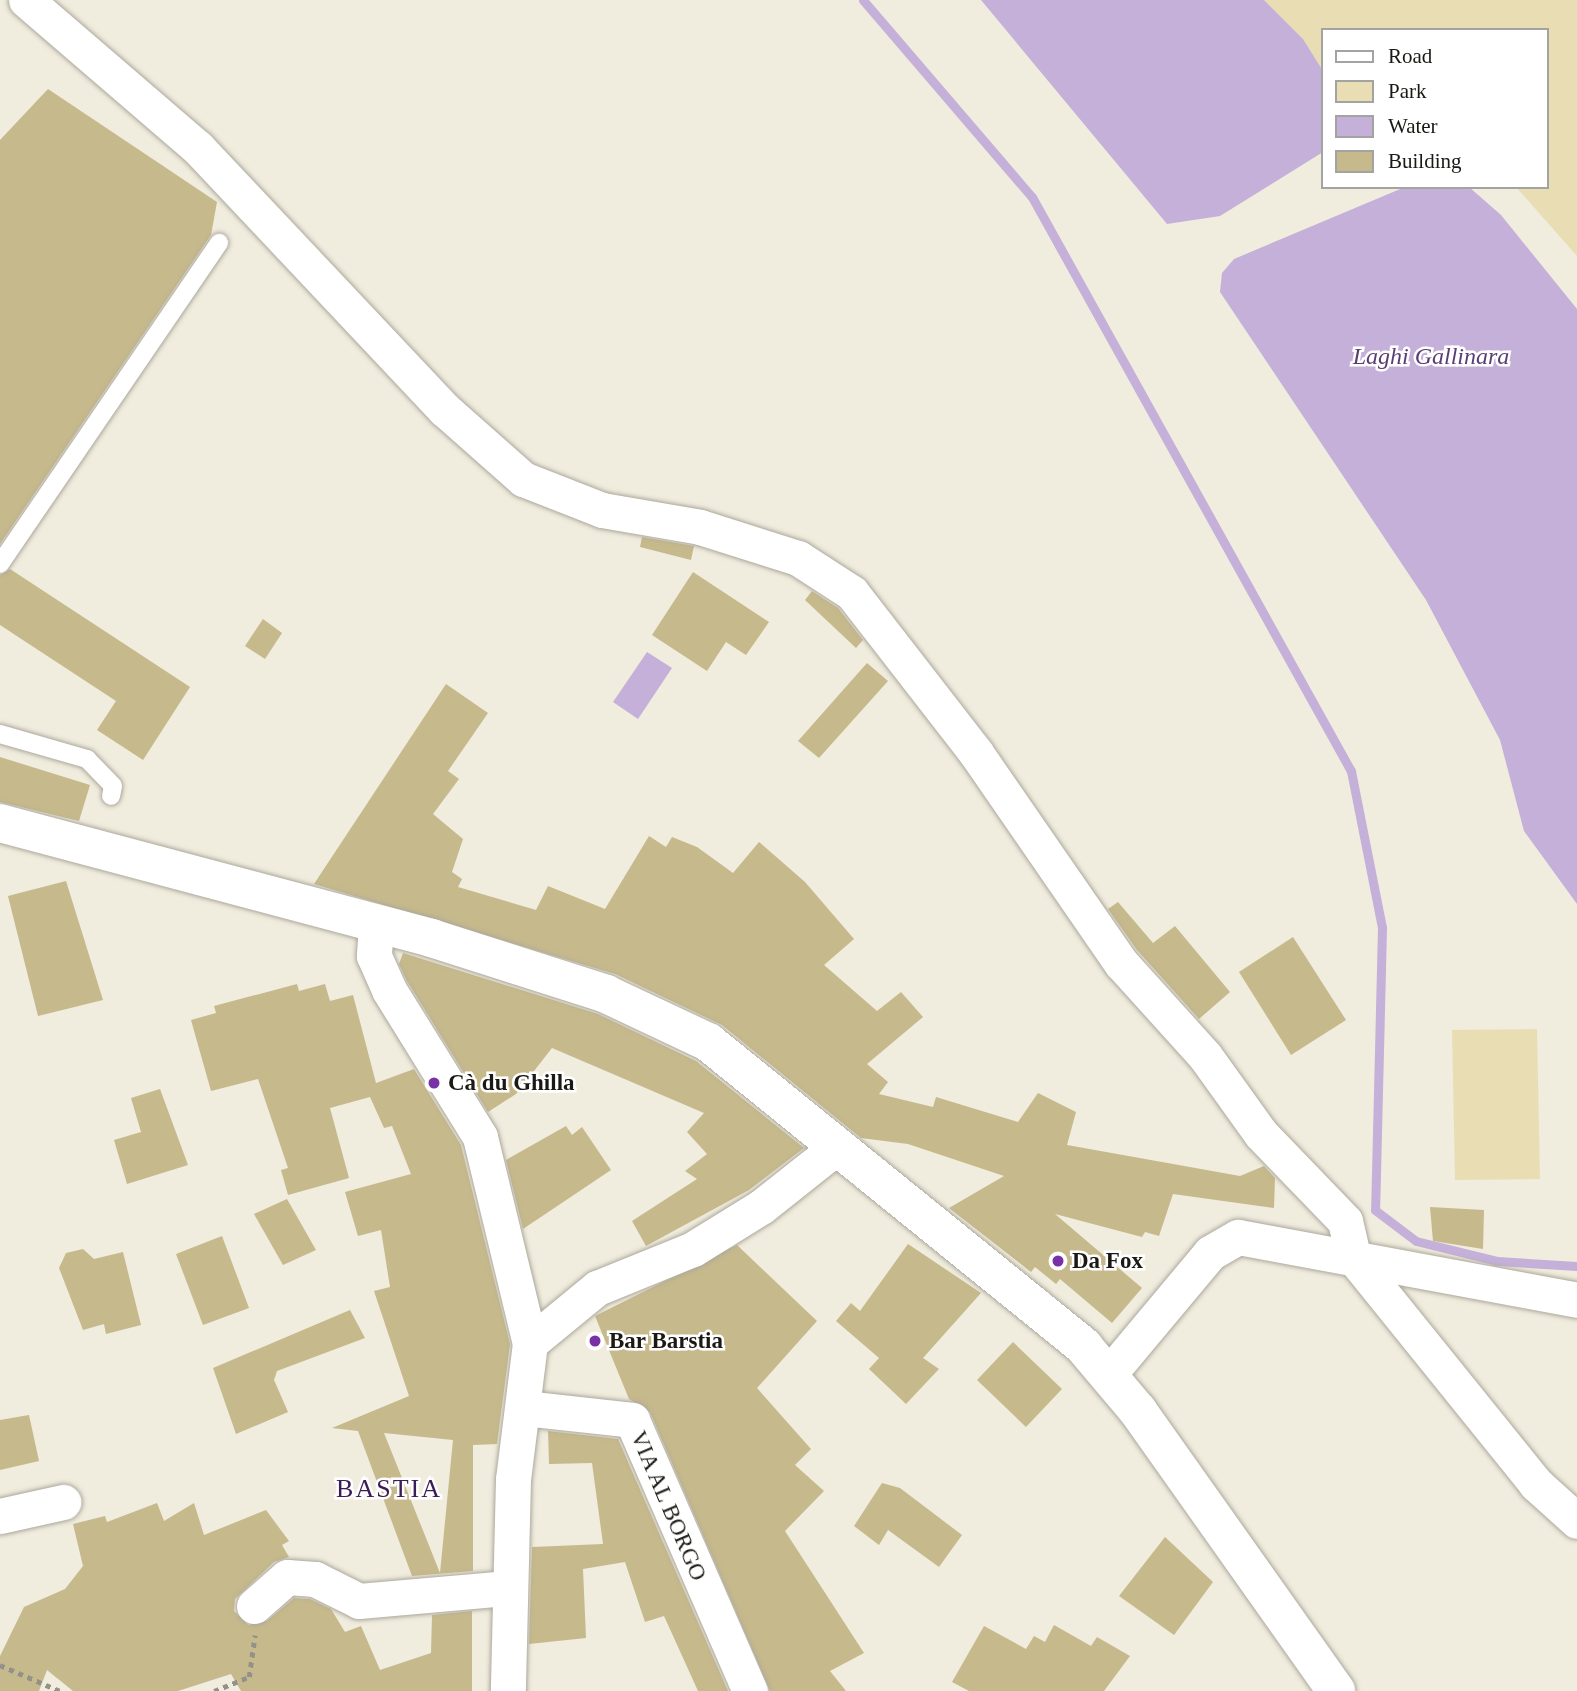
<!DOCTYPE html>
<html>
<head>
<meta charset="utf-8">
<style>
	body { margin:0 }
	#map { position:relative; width:1577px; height:1691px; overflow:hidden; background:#f0ecde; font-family:Georgia,serif }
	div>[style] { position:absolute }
	.green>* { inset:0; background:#e9ddb4 }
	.water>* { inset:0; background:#c4b0d9 }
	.stream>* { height:9px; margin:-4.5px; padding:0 4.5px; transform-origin:4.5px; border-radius:4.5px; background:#c4b0d9 }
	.building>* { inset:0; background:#c6b98c }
	.path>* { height:4.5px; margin-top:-2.25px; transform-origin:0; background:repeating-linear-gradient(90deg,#949288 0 5px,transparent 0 10px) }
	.roads { filter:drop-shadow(0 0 2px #aca89b) drop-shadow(0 0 2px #aca89b) }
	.service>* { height:18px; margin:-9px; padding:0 9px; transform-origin:9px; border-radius:9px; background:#fff }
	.minor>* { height:35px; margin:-17.5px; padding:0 17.5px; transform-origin:17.5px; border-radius:17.5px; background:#fff }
	.secondary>* { height:38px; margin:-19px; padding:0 19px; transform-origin:19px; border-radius:19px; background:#fff }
	.dots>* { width:19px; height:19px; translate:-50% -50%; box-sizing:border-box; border:4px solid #fff; border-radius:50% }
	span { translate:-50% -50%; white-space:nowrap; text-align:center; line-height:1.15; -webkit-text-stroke:5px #fff; paint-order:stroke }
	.poi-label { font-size:23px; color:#1a1914; font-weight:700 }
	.left { translate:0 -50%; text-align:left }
	.street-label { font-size:23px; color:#1a1914 }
	.water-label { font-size:24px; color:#5a3e73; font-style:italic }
	.quarter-label { font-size:26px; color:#3c1c54; letter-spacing:2px }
	.legend { position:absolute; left:1321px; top:28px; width:228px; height:161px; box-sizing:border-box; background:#fff; border:2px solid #a3a3a1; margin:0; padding:9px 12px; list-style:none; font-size:21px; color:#1a1914 }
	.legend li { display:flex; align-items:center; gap:14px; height:35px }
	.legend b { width:35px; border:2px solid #a3a3a1 }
</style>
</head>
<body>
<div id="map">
	<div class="green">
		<div style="clip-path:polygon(1264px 0,1577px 0,1577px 256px,1516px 187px,1547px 187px,1547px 30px,1323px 30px,1323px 71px,1303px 39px)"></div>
		<div style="clip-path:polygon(1537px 1029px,1540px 1179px,1455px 1180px,1452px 1030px)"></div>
	</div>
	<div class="water">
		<div style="clip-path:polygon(981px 0,1264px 0,1303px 39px,1323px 71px,1323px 152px,1220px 216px,1167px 224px)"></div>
		<div style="clip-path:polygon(1405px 187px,1469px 187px,1501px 215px,1577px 309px,1577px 904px,1524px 831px,1500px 740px,1426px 600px,1220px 292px,1222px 273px,1234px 259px)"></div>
		<div style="clip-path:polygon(647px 652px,672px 668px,638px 719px,613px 702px)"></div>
	</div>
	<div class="stream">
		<div style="left:863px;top:0;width:260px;rotate:49.4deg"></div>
		<div style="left:1032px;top:197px;width:657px;rotate:60.94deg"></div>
		<div style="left:1351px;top:771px;width:160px;rotate:78.8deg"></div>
		<div style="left:1382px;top:928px;width:282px;rotate:91.4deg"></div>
		<div style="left:1375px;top:1210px;width:51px;rotate:37.1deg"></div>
		<div style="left:1416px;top:1241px;width:83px;rotate:13.9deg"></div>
		<div style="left:1497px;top:1261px;width:80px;rotate:3.6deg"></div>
	</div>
	<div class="building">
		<div style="clip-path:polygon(48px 89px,217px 202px,211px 235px,0 544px,0 140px)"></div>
		<div style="clip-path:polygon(642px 537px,694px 546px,691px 560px,640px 547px)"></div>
		<div style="clip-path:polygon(10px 569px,190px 687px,143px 760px,97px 730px,116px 701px,0 625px,0 575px)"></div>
		<div style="clip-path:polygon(693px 572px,769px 622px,746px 655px,726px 642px,707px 671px,652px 635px)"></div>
		<div style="clip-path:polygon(812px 591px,838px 608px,863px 640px,856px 648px,805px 600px)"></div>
		<div style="clip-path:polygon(263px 619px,282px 633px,265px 659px,245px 646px)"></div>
		<div style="clip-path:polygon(867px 663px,888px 681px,819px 758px,798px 741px)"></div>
		<div style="clip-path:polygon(446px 684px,488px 713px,448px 771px,459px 779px,433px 814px,463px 839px,452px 872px,462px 879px,458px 887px,536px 910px,548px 886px,605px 909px,649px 836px,666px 847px,672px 837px,697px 847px,733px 873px,759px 842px,805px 882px,854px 939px,824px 965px,877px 1011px,901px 992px,923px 1017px,867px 1064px,888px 1082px,879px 1094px,933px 1107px,936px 1097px,1018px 1122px,1038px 1093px,1076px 1112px,1067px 1145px,1240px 1176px,1264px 1166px,1275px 1178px,1274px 1208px,1173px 1194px,1159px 1236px,1145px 1232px,1142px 1237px,1055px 1214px,1142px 1288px,1112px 1323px,1060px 1279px,1056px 1284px,1035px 1267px,1031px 1272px,949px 1208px,1004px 1176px,908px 1144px,861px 1138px,722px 1025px,615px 974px,314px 884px)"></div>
		<div style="clip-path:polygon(0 757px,90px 785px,79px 821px,0 802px)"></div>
		<div style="clip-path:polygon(66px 881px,103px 1000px,38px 1016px,8px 896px)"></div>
		<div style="clip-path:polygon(1118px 902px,1153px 943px,1175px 926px,1230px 992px,1199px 1019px,1137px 950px,1108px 909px)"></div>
		<div style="clip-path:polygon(1293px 937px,1346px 1020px,1291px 1055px,1239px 972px)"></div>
		<div style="clip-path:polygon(403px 953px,598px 1014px,696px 1061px,804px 1148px,749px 1190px,646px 1246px,632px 1221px,697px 1179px,685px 1171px,707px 1154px,687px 1132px,704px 1113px,552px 1048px,516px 1094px,488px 1112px,407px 981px,399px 964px)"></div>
		<div style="clip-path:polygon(evenodd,297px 984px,299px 991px,325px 984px,330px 1001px,353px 995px,376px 1083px,414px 1069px,461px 1145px,510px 1344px,497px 1444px,473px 1445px,473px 1571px,412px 1576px,358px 1431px,332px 1428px,409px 1396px,374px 1291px,390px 1287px,381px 1230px,358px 1236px,345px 1192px,411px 1174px,392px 1126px,384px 1128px,370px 1097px,330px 1108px,349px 1178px,288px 1195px,281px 1170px,288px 1168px,258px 1079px,211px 1091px,191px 1020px,216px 1013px,214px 1006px,297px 984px,384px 1433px,453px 1440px,440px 1573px,384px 1433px)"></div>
		<div style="clip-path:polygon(160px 1089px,188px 1165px,127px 1184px,114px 1140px,141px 1132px,131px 1098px)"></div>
		<div style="clip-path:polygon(566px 1126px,572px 1135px,582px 1127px,611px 1170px,523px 1229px,506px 1160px)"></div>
		<div style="clip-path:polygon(287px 1199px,316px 1250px,283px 1265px,254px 1214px)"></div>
		<div style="clip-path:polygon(1430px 1207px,1484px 1210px,1483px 1249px,1433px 1241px)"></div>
		<div style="clip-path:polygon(222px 1236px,249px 1308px,203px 1325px,176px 1254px)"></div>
		<div style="clip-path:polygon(908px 1244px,981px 1293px,923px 1358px,939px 1369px,906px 1404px,869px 1369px,879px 1358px,836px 1321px,851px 1303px,860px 1311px)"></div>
		<div style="clip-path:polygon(737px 1245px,817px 1321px,757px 1388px,811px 1449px,795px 1465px,824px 1491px,785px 1531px,864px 1653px,830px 1671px,846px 1691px,770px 1691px,650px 1412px,629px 1399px,595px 1316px)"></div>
		<div style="clip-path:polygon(83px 1249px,94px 1259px,123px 1252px,141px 1325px,106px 1334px,104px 1324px,83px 1330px,59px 1268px,66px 1253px)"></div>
		<div style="clip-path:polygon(350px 1310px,365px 1338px,277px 1371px,274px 1380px,288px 1412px,236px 1434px,213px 1368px)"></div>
		<div style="clip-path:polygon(1013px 1342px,1062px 1389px,1026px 1427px,977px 1380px)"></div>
		<div style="clip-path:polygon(29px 1415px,39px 1461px,0 1470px,0 1420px)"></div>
		<div style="clip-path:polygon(548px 1431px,618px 1439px,728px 1691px,698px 1691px,664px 1616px,645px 1622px,625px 1562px,583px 1569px,586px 1638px,529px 1644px,532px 1547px,603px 1544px,592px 1463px,549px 1464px)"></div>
		<div style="clip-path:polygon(882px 1483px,900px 1488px,962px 1535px,939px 1567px,888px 1530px,879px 1545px,854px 1526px)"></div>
		<div style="clip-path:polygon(157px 1503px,164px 1521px,194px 1503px,204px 1535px,266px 1510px,289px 1541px,282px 1545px,289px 1557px,274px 1562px,235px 1599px,234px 1611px,248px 1625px,267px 1621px,294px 1598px,310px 1599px,331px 1609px,345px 1632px,361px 1626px,380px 1670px,431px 1653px,432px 1615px,472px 1611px,472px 1691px,241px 1691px,231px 1674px,178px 1691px,73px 1691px,47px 1670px,39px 1691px,0 1691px,0 1656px,24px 1607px,65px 1589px,83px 1566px,73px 1524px,105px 1516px,107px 1522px)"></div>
		<div style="clip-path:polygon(1165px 1537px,1213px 1582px,1174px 1635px,1119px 1596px)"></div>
		<div style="clip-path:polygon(1054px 1625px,1091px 1646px,1097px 1637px,1130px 1656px,1104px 1691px,969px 1691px,952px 1682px,984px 1626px,1026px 1649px,1034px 1636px,1045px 1642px)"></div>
	</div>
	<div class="path">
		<div style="left:0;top:1665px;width:65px;rotate:23.4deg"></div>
		<div style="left:214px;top:1691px;width:38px;rotate:-22deg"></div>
		<div style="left:249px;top:1677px;width:42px;rotate:-81.9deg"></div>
	</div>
	<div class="roads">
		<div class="service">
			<div style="left:0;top:564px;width:389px;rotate:-55.7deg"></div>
			<div style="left:0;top:734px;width:91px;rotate:16deg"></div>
			<div style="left:87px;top:759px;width:37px;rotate:46deg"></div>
			<div style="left:113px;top:786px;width:10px;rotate:101deg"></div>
		</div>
		<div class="minor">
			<div style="left:26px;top:0;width:227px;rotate:40.7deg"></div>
			<div style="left:198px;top:148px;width:359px;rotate:46.7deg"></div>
			<div style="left:444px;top:409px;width:106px;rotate:41.5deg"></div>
			<div style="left:523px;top:479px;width:85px;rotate:21.4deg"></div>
			<div style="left:602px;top:510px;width:99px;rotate:9.8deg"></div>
			<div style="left:700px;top:527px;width:103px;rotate:17.6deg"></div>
			<div style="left:798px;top:558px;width:64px;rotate:32.9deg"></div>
			<div style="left:852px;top:593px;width:202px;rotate:52.2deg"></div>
			<div style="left:976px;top:753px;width:255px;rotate:55.4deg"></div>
			<div style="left:1121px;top:963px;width:125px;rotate:47.9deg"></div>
			<div style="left:1205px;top:1056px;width:96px;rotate:54.3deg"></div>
			<div style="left:1261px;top:1134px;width:121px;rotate:46deg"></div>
			<div style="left:1345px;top:1221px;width:37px;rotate:77deg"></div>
			<div style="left:1353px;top:1257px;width:292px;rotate:51.1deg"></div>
			<div style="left:1536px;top:1484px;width:55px;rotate:42.1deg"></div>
			<div style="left:376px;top:925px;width:31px;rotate:94deg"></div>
			<div style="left:374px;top:956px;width:37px;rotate:66deg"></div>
			<div style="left:389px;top:990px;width:173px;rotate:58.2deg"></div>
			<div style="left:480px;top:1137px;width:212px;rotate:76.4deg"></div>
			<div style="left:530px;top:1343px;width:137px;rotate:97.1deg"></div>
			<div style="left:513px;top:1479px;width:212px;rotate:91.4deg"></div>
			<div style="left:530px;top:1343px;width:87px;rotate:-39.4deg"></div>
			<div style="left:597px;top:1288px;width:104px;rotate:-22.1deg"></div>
			<div style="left:693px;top:1249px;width:80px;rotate:-31.7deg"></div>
			<div style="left:761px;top:1207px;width:98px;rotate:-38.4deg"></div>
			<div style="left:1109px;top:1374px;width:158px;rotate:-50.1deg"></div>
			<div style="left:1210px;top:1253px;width:32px;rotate:-30deg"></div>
			<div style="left:1238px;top:1237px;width:345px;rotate:10.5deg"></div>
			<div style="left:524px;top:1408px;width:109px;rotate:6.3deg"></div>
			<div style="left:632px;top:1420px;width:296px;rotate:66.5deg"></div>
			<div style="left:0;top:1516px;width:65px;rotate:-12.5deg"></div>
			<div style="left:254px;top:1606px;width:44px;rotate:-41.3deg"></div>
			<div style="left:287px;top:1577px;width:28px;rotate:4deg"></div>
			<div style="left:315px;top:1579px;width:49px;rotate:26.6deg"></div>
			<div style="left:359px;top:1601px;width:150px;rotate:-5deg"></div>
		</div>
		<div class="secondary">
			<div style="left:0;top:823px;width:446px;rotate:14.9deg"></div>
			<div style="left:431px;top:938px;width:184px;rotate:17.7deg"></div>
			<div style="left:606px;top:994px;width:113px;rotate:25.2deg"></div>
			<div style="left:708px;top:1042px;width:484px;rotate:39deg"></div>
			<div style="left:1084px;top:1347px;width:84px;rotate:49.8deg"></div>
			<div style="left:1138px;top:1411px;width:343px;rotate:54.7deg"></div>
		</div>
	</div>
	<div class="dots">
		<div style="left:434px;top:1083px;background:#7632a6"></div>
		<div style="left:1058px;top:1261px;background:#7632a6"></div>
		<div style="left:595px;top:1341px;background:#7632a6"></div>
	</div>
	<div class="poi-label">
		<span class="left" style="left:448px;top:1083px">Cà du Ghilla</span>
		<span class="left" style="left:1072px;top:1261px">Da Fox</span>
		<span class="left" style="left:609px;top:1341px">Bar Barstia</span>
	</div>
	<div class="street-label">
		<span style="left:668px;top:1506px;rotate:67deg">VIA AL BORGO</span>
	</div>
	<div class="water-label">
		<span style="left:1431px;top:357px">Laghi Gallinara</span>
	</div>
	<div class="quarter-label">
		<span style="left:389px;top:1489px">BASTIA</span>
	</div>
	<ul class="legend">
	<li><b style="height:9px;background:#fff"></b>Road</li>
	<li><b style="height:19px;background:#e9ddb4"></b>Park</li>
	<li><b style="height:19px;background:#c4b0d9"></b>Water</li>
	<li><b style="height:19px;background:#c6b98c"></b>Building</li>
	</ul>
</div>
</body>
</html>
